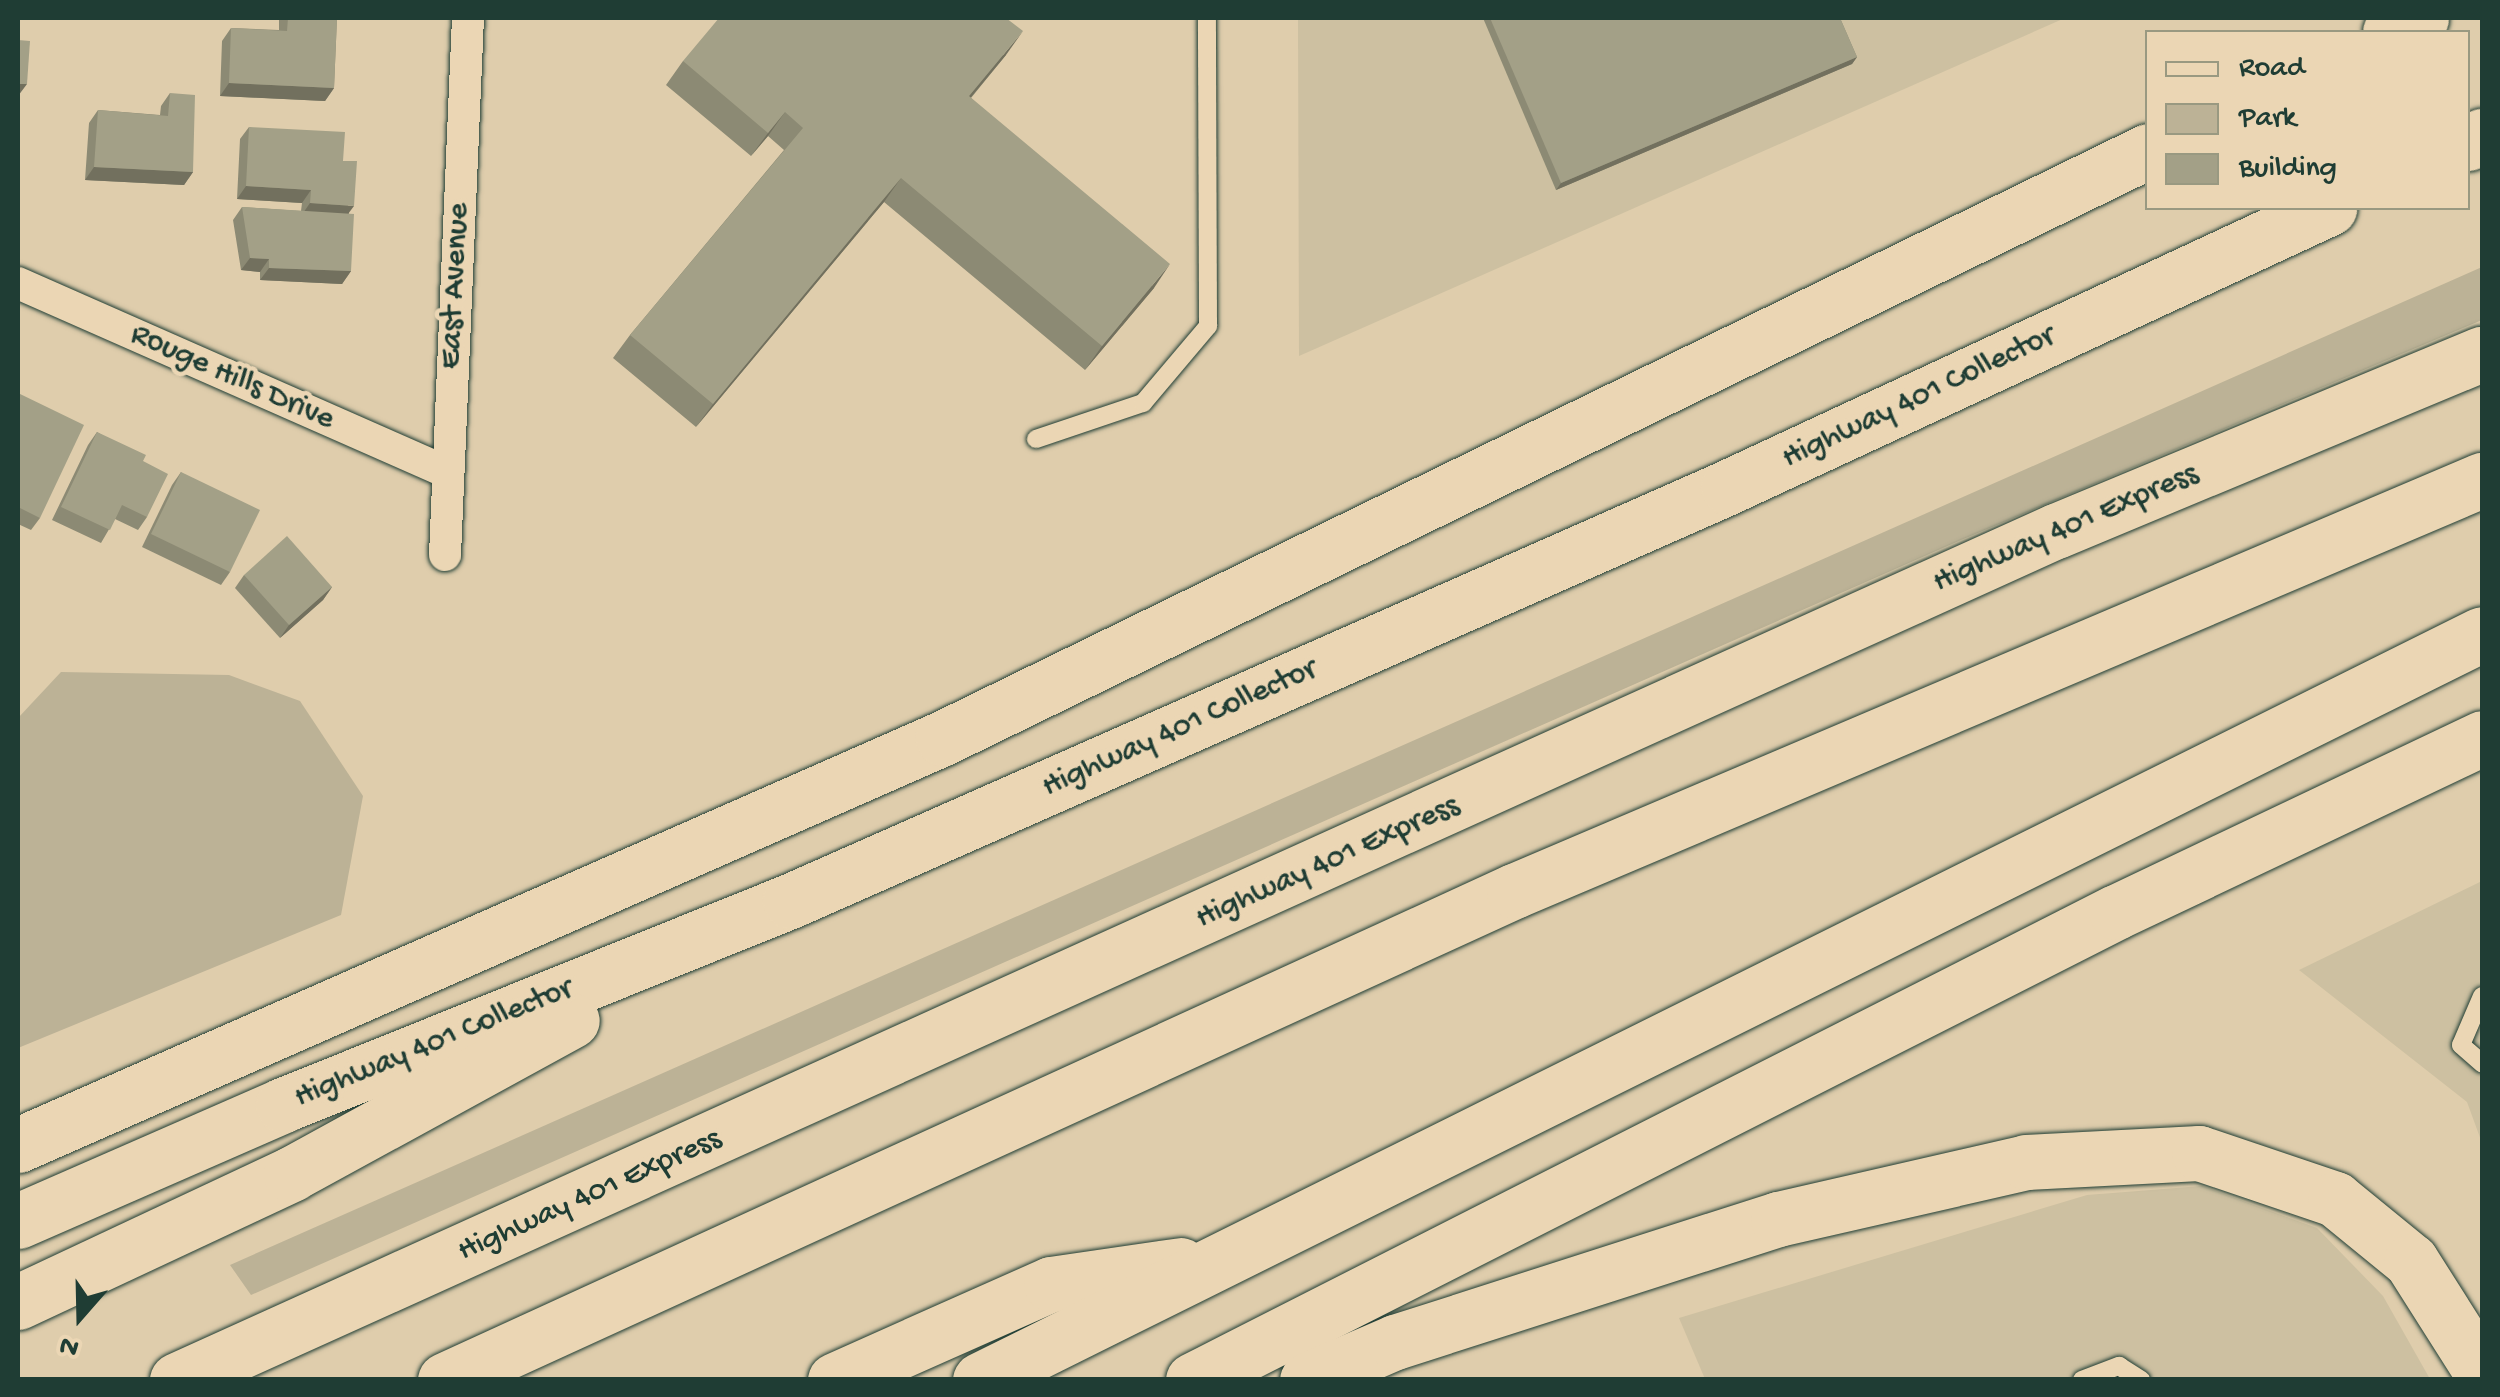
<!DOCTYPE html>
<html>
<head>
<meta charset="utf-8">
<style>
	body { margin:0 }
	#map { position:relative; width:2500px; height:1397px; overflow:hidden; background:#dfcdac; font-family:"Gochi Hand",sans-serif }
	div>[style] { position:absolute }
	.built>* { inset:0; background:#cdc0a1 }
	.green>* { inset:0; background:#bcb296 }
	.roads { filter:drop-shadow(0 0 2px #1f3d34) drop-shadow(0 0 2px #1f3d34) }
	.service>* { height:18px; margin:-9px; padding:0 9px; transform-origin:9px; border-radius:9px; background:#ebd6b4 }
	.minor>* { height:32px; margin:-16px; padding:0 16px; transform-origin:16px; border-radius:16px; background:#ebd6b4 }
	.motorway>* { height:55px; margin:-27.5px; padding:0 27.5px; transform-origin:27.5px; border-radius:27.5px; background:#ebd6b4 }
	.wall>* { inset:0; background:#8c8a74 }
	.shaded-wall>* { inset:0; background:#72705e }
	.building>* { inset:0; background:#a3a087 }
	span { translate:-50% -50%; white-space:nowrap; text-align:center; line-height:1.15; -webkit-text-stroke:9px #ebd6b4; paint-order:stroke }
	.street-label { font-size:32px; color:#1f3d34 }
	.frame { position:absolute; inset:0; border:20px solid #1f3d34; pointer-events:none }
	.legend { position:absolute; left:2145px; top:30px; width:325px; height:180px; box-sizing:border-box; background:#ebd6b4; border:2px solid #999981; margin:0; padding:12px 18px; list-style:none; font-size:30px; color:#1f3d34 }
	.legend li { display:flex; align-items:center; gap:20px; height:50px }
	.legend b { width:50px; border:2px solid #999981 }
	.north { position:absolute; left:30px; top:1267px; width:100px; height:100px; -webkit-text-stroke:8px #ebd6b4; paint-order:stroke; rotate:200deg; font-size:28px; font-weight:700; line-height:40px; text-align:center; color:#1f3d34 }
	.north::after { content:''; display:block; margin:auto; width:35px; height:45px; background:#1f3d34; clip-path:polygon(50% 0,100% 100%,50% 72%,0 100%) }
</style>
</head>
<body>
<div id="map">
	<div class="built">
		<div style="clip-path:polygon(1298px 18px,2065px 18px,1299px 356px)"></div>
		<div style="clip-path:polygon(2482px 881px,2482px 1143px,2467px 1102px,2299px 970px)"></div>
		<div style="clip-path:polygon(2202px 1186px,2317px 1228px,2383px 1296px,2430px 1379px,1705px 1379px,1679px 1318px,2087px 1195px)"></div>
	</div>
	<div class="green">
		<div style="clip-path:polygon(2482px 267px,2482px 320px,1961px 540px,251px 1295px,230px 1265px)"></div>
		<div style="clip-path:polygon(61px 672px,229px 675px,300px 701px,363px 796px,341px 915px,18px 1048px,18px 718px)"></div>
	</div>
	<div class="roads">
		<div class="service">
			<div style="left:1036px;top:439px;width:113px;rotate:-18.6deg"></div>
			<div style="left:1143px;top:403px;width:101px;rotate:-49.8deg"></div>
			<div style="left:1208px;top:326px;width:308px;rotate:-90.2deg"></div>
			<div style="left:2482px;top:996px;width:53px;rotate:113.2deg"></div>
			<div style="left:2461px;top:1045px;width:28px;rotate:41deg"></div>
			<div style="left:2082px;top:1380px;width:40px;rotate:-21deg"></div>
			<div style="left:2119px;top:1366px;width:26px;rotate:32deg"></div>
		</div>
		<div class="minor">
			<div style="left:18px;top:283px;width:469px;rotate:23.8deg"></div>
			<div style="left:445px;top:555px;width:537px;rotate:-87.55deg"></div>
		</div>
		<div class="motorway">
			<div style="left:2390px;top:32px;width:34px;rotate:-24deg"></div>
			<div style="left:2468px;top:143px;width:16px;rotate:-27deg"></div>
			<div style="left:18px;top:1145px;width:1011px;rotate:-23.75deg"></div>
			<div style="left:943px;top:738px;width:1340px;rotate:-25.97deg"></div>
			<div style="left:18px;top:1221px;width:289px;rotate:-23.6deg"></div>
			<div style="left:283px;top:1105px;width:547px;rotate:-21.92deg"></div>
			<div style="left:790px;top:901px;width:1025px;rotate:-23.81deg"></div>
			<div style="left:1728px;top:487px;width:663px;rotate:-24.9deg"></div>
			<div style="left:18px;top:1302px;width:302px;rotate:-25.1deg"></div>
			<div style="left:291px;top:1174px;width:320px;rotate:-28.7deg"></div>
			<div style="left:177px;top:1380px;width:2062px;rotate:-24.32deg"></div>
			<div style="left:2056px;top:531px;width:461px;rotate:-22.6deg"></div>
			<div style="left:445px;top:1380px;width:1176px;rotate:-24.58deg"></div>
			<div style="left:1514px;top:891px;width:1052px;rotate:-23.01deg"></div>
			<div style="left:835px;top:1380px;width:236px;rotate:-24deg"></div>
			<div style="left:1051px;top:1284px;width:131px;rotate:-8.3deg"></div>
			<div style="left:980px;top:1380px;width:1677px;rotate:-26.41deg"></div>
			<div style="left:1193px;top:1380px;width:1035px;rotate:-26.89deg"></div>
			<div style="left:2116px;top:912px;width:405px;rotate:-25.4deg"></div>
			<div style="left:1307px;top:1380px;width:96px;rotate:-23.4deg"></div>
			<div style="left:1395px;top:1342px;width:402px;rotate:-17.8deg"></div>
			<div style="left:1778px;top:1219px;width:254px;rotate:-12.9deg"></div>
			<div style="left:2026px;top:1162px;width:173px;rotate:-3deg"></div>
			<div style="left:2199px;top:1153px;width:144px;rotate:18.7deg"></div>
			<div style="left:2335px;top:1199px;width:98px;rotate:39.2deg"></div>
			<div style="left:2411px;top:1261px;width:133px;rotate:57.6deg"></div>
		</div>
	</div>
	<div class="wall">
		<div style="clip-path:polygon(279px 18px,337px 18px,334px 88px,325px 101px,220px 96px,222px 41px,231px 28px,279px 30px)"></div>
		<div style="clip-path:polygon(1483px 18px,1840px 18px,1857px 57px,1852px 64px,1556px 190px)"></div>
		<div style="clip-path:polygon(1006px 55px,971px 98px,1154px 288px,1085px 370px,884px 202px,696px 427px,613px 358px,630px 335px,784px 150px,768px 136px,751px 156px,666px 85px,683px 61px)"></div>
		<div style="clip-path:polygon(170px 93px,193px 172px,184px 185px,85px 180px,89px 123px,98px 110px,160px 115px,161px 106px)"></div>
		<div style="clip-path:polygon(249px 127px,343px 161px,349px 213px,351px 271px,342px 284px,260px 280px,260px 272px,241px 270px,233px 220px,242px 207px,301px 211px,302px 203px,237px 199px,240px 139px)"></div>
		<div style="clip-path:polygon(18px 393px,40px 518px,31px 530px,18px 524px)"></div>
		<div style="clip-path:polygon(97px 432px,143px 461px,147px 517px,138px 530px,115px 519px,101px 543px,52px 520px,88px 445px)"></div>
		<div style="clip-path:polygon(181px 472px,230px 572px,221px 585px,142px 547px,172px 485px)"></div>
		<div style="clip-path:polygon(244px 575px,332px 587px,323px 600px,280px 638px,235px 588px)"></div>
	</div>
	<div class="shaded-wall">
		<div style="clip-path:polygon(1023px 31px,1006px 55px,952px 120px,969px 96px)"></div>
		<div style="clip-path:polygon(1857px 57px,1852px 64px,1556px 190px,1561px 183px)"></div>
		<div style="clip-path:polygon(229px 83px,334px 88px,325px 101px,220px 96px)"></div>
		<div style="clip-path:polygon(18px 84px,27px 84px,18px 96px,18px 97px)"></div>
		<div style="clip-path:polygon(785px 112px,768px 136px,751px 156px,768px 133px)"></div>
		<div style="clip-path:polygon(94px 167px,193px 172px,184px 185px,85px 180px)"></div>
		<div style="clip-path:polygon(901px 178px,884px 202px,696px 427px,713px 404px)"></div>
		<div style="clip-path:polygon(246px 186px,311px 190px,302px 203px,237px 199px)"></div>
		<div style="clip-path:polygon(310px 203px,354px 206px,345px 218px,301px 216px)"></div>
		<div style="clip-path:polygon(250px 258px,269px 259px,260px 272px,241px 270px)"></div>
		<div style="clip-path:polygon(1170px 264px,1154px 288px,1085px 370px,1102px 346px)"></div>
		<div style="clip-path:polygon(269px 268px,351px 271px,342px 284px,260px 280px)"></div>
		<div style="clip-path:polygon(332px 587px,323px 600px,280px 638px,289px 625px)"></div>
	</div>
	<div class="building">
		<div style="clip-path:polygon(288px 18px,337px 18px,334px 88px,229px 83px,231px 28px,287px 31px)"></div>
		<div style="clip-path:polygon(719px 18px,1006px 18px,1023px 31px,969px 96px,1170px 264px,1102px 346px,901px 178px,713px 404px,630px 335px,803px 128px,785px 112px,768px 133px,683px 61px)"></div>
		<div style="clip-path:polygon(1490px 18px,1840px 18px,1857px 57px,1561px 183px)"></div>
		<div style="clip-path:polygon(18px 40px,30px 41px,27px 84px,18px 84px)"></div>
		<div style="clip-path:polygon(170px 93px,195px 95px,193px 172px,94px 167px,98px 110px,168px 116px)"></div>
		<div style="clip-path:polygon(249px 127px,345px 132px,343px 161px,357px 161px,354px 206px,310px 203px,311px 190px,246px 186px)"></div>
		<div style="clip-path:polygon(242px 207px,354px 214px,351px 271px,269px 268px,269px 259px,250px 258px)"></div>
		<div style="clip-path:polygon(18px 393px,84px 425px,40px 518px,18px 507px)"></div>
		<div style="clip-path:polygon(97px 432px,146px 455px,143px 461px,168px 474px,147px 517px,122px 505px,110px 530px,61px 507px)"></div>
		<div style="clip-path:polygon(181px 472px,260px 510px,230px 572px,151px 534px)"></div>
		<div style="clip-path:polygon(287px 536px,332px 587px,289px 625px,244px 575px)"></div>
	</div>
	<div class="street-label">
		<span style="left:456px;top:286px;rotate:-87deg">East Avenue</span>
		<span style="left:232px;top:378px;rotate:24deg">Rouge Hills Drive</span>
		<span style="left:1919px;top:398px;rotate:-25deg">Highway 401 Collector</span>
		<span style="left:2066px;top:529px;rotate:-23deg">Highway 401 Express</span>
		<span style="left:1180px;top:729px;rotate:-24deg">Highway 401 Collector</span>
		<span style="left:1328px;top:863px;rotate:-24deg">Highway 401 Express</span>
		<span style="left:434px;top:1044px;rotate:-22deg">Highway 401 Collector</span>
		<span style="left:590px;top:1196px;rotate:-24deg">Highway 401 Express</span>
	</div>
	<div class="frame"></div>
	<ul class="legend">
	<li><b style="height:12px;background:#ebd6b4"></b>Road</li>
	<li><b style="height:28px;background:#bcb296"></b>Park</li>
	<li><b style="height:28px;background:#a3a087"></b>Building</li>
	</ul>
	<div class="north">N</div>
</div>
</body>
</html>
